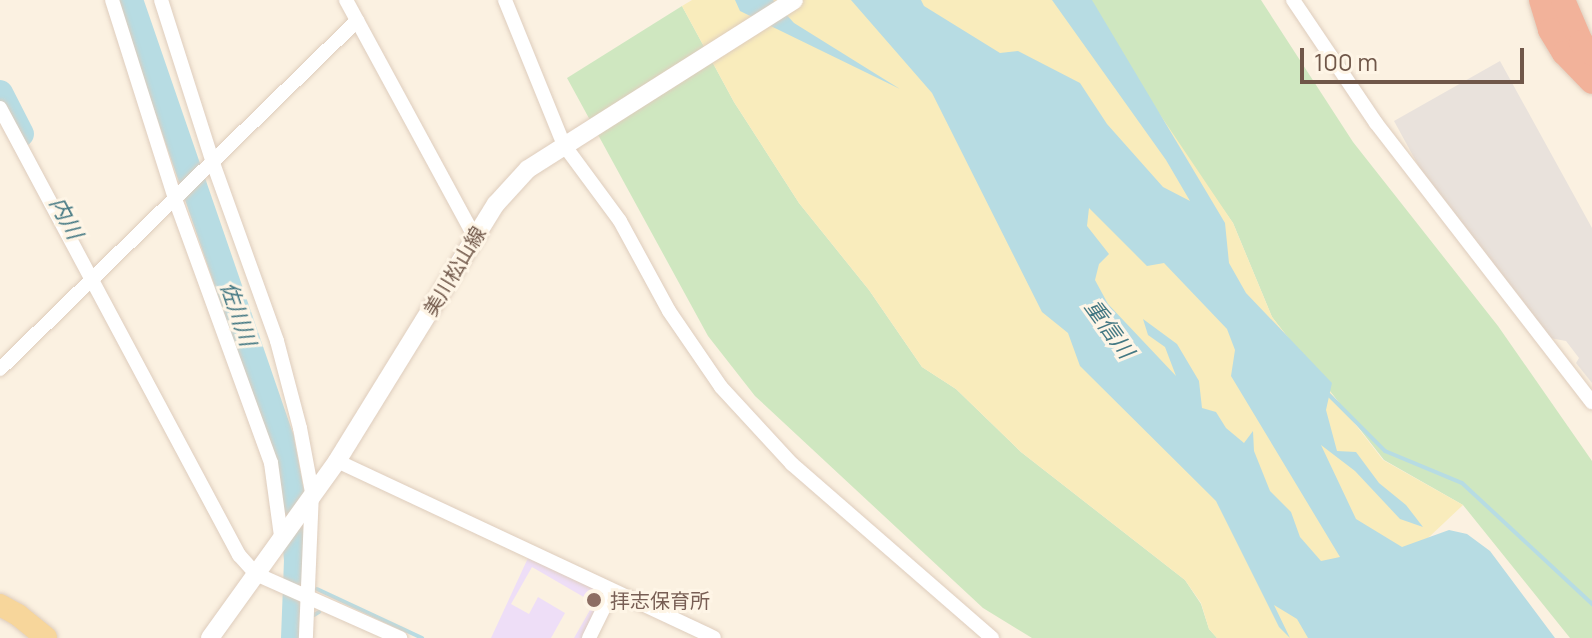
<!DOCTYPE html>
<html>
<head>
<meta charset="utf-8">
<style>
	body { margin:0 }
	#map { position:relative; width:1592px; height:638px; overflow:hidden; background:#fbf1e1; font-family:Manrope,"Noto Sans JP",sans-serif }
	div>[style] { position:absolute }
	.industrial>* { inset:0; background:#e9e2dc }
	.education>* { inset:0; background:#eedef7 }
	.green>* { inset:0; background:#cfe7c0 }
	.sand>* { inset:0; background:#f9ecbc }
	.water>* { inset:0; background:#b7dce3 }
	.stream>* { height:4px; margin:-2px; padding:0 2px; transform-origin:2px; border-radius:2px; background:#b7dce3 }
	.river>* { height:26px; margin:-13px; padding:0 13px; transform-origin:13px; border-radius:13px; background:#b7dce3 }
	.roads { filter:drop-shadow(0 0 2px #decdbd) drop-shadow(0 0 2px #decdbd) }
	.street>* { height:14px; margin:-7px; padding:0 7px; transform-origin:7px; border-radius:7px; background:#fff }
	.secondary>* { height:18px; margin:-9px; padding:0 9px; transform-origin:9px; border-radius:9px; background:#fff }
	.primary>* { height:22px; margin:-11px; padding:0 11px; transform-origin:11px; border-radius:11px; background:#f7d69b }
	.highway>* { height:24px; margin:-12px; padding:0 12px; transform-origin:12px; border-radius:12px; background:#f2b29a }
	.dots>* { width:22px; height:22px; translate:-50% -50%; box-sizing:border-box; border:4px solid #fef5e6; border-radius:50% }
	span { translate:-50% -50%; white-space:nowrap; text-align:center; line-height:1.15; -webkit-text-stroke:6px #fef5e6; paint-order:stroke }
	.street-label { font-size:20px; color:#705749 }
	.education-label { font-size:20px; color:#785e54 }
	.left { translate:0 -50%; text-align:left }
	.water-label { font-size:22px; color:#447883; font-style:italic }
	.scale { position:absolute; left:1300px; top:48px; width:224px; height:36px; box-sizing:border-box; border:4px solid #705749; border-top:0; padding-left:10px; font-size:24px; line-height:28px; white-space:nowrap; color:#705749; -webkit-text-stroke:6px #fef5e6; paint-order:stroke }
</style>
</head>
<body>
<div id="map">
	<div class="industrial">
		<div style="clip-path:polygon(1500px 61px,1592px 228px,1592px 383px,1576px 363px,1579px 358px,1566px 341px,1550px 338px,1423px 174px,1394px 121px)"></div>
	</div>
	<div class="education">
		<div style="clip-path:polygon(528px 558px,603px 592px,582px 638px,574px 638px,594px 603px,532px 567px,511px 604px,529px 614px,538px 597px,565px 613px,551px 638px,491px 638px)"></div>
	</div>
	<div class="green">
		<div style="clip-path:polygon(1076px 0,1261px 0,1353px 142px,1498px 326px,1592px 461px,1592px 638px,1570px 638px,1463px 505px,1384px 460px,1272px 317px,1233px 223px)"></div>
		<div style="clip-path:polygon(682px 6px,734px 102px,799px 203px,869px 290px,922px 367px,956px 389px,1021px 452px,1185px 580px,1201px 604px,1209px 629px,1217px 638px,1032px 638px,983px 608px,755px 396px,708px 336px,567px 78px)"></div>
	</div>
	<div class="sand">
		<div style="clip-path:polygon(692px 0,1076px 0,1122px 58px,1233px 223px,1272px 317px,1383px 460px,1463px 505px,1322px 638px,1217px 638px,1209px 629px,1201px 603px,1185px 580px,1021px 452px,956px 389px,922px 367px,869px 290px,799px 203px,734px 102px,682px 6px)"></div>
	</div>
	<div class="water">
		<div style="clip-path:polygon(735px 0,773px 0,794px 23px,900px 89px,740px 11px)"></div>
		<div style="clip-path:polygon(evenodd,851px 0,921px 0,924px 6px,1000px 53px,1018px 51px,1080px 83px,1107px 124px,1163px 187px,1190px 201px,1166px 160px,1052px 0,1092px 0,1225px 223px,1229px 263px,1246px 293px,1332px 383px,1326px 410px,1337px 451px,1356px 452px,1379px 483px,1406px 505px,1423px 527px,1400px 519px,1355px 471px,1321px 445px,1356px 519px,1402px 547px,1449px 530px,1467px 534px,1490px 551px,1555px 638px,1308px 638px,1297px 619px,1274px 605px,1290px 638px,1279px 627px,1216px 501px,1080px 366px,1068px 333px,1042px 312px,932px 93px,851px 0,1089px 208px,1147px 266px,1164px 263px,1227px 329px,1235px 350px,1231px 376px,1340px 557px,1321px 561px,1300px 537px,1291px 512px,1270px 491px,1254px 451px,1253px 431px,1244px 443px,1226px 428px,1216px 412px,1202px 408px,1199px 381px,1177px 344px,1143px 319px,1148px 335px,1165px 347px,1176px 376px,1108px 304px,1095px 280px,1099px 264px,1109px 254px,1087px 226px,1089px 208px)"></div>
	</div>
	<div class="stream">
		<div style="left:1325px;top:391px;width:85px;rotate:45deg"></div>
		<div style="left:1385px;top:451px;width:83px;rotate:22.6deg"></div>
		<div style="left:1462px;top:483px;width:178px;rotate:42.9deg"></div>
		<div style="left:317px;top:589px;width:116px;rotate:25deg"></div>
		<div style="left:314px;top:615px;width:6px;rotate:-31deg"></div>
		<div style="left:294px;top:632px;width:9px;rotate:13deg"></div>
	</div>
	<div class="river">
		<div style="left:130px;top:0;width:464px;rotate:71deg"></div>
		<div style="left:281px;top:439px;width:54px;rotate:79.3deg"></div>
		<div style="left:291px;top:492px;width:68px;rotate:85deg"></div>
		<div style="left:297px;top:560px;width:78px;rotate:92.2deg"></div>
		<div style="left:0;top:93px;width:46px;rotate:62.9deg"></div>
	</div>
	<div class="roads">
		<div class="street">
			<div style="left:112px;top:0;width:209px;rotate:72.4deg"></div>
			<div style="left:175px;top:199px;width:281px;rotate:70deg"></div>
			<div style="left:271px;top:463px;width:74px;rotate:82.2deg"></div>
			<div style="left:161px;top:0;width:171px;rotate:72.3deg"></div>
			<div style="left:213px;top:163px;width:189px;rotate:70.2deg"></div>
			<div style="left:277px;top:341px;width:90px;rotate:75.2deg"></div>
			<div style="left:300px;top:428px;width:65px;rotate:79.4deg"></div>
			<div style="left:312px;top:492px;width:146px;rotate:92.4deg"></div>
			<div style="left:346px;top:0;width:268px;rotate:61.5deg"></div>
			<div style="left:505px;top:0;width:157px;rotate:67.9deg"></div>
			<div style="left:564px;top:145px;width:94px;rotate:53.6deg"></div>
			<div style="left:620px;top:221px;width:102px;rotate:61.4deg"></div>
			<div style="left:669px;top:311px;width:92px;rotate:55.6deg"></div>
			<div style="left:721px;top:387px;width:105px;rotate:47.3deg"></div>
			<div style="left:792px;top:464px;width:265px;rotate:41deg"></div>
			<div style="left:1293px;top:0;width:148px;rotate:56deg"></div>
			<div style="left:1376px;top:123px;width:353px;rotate:52.3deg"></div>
			<div style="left:0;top:108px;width:507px;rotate:61.87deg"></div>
			<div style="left:239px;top:555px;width:25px;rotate:48deg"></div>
			<div style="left:256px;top:574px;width:158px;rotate:24deg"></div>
			<div style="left:0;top:369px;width:499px;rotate:-44.3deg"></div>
			<div style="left:337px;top:461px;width:416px;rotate:25.1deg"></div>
			<div style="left:589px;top:638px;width:52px;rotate:-63.9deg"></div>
		</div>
		<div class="secondary">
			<div style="left:210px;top:638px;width:218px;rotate:-54.3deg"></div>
			<div style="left:337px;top:461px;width:302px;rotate:-58.3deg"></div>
			<div style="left:496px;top:204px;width:47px;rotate:-47.6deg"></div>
			<div style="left:528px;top:169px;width:315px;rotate:-32.4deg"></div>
		</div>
		<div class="primary">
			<div style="left:0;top:605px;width:21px;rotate:29deg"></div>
			<div style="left:18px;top:615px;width:36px;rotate:39deg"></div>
		</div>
		<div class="highway">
			<div style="left:1541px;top:0;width:31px;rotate:73deg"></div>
			<div style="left:1550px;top:30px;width:27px;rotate:59deg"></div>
			<div style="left:1564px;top:53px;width:40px;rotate:46deg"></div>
			<div style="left:1563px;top:0;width:46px;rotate:66.8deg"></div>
			<div style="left:1581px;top:42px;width:16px;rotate:47deg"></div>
		</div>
	</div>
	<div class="dots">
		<div style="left:594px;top:600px;background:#8d6e63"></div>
	</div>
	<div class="street-label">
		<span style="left:454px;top:271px;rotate:-59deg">美川松山線</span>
	</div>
	<div class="education-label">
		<span class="left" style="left:610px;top:600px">拝志保育所</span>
	</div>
	<div class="water-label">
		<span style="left:66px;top:218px;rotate:62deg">内川</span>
		<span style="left:238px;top:314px;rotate:71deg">佐川川</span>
		<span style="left:1109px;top:329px;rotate:54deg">重信川</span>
	</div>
	<div class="scale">100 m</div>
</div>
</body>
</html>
